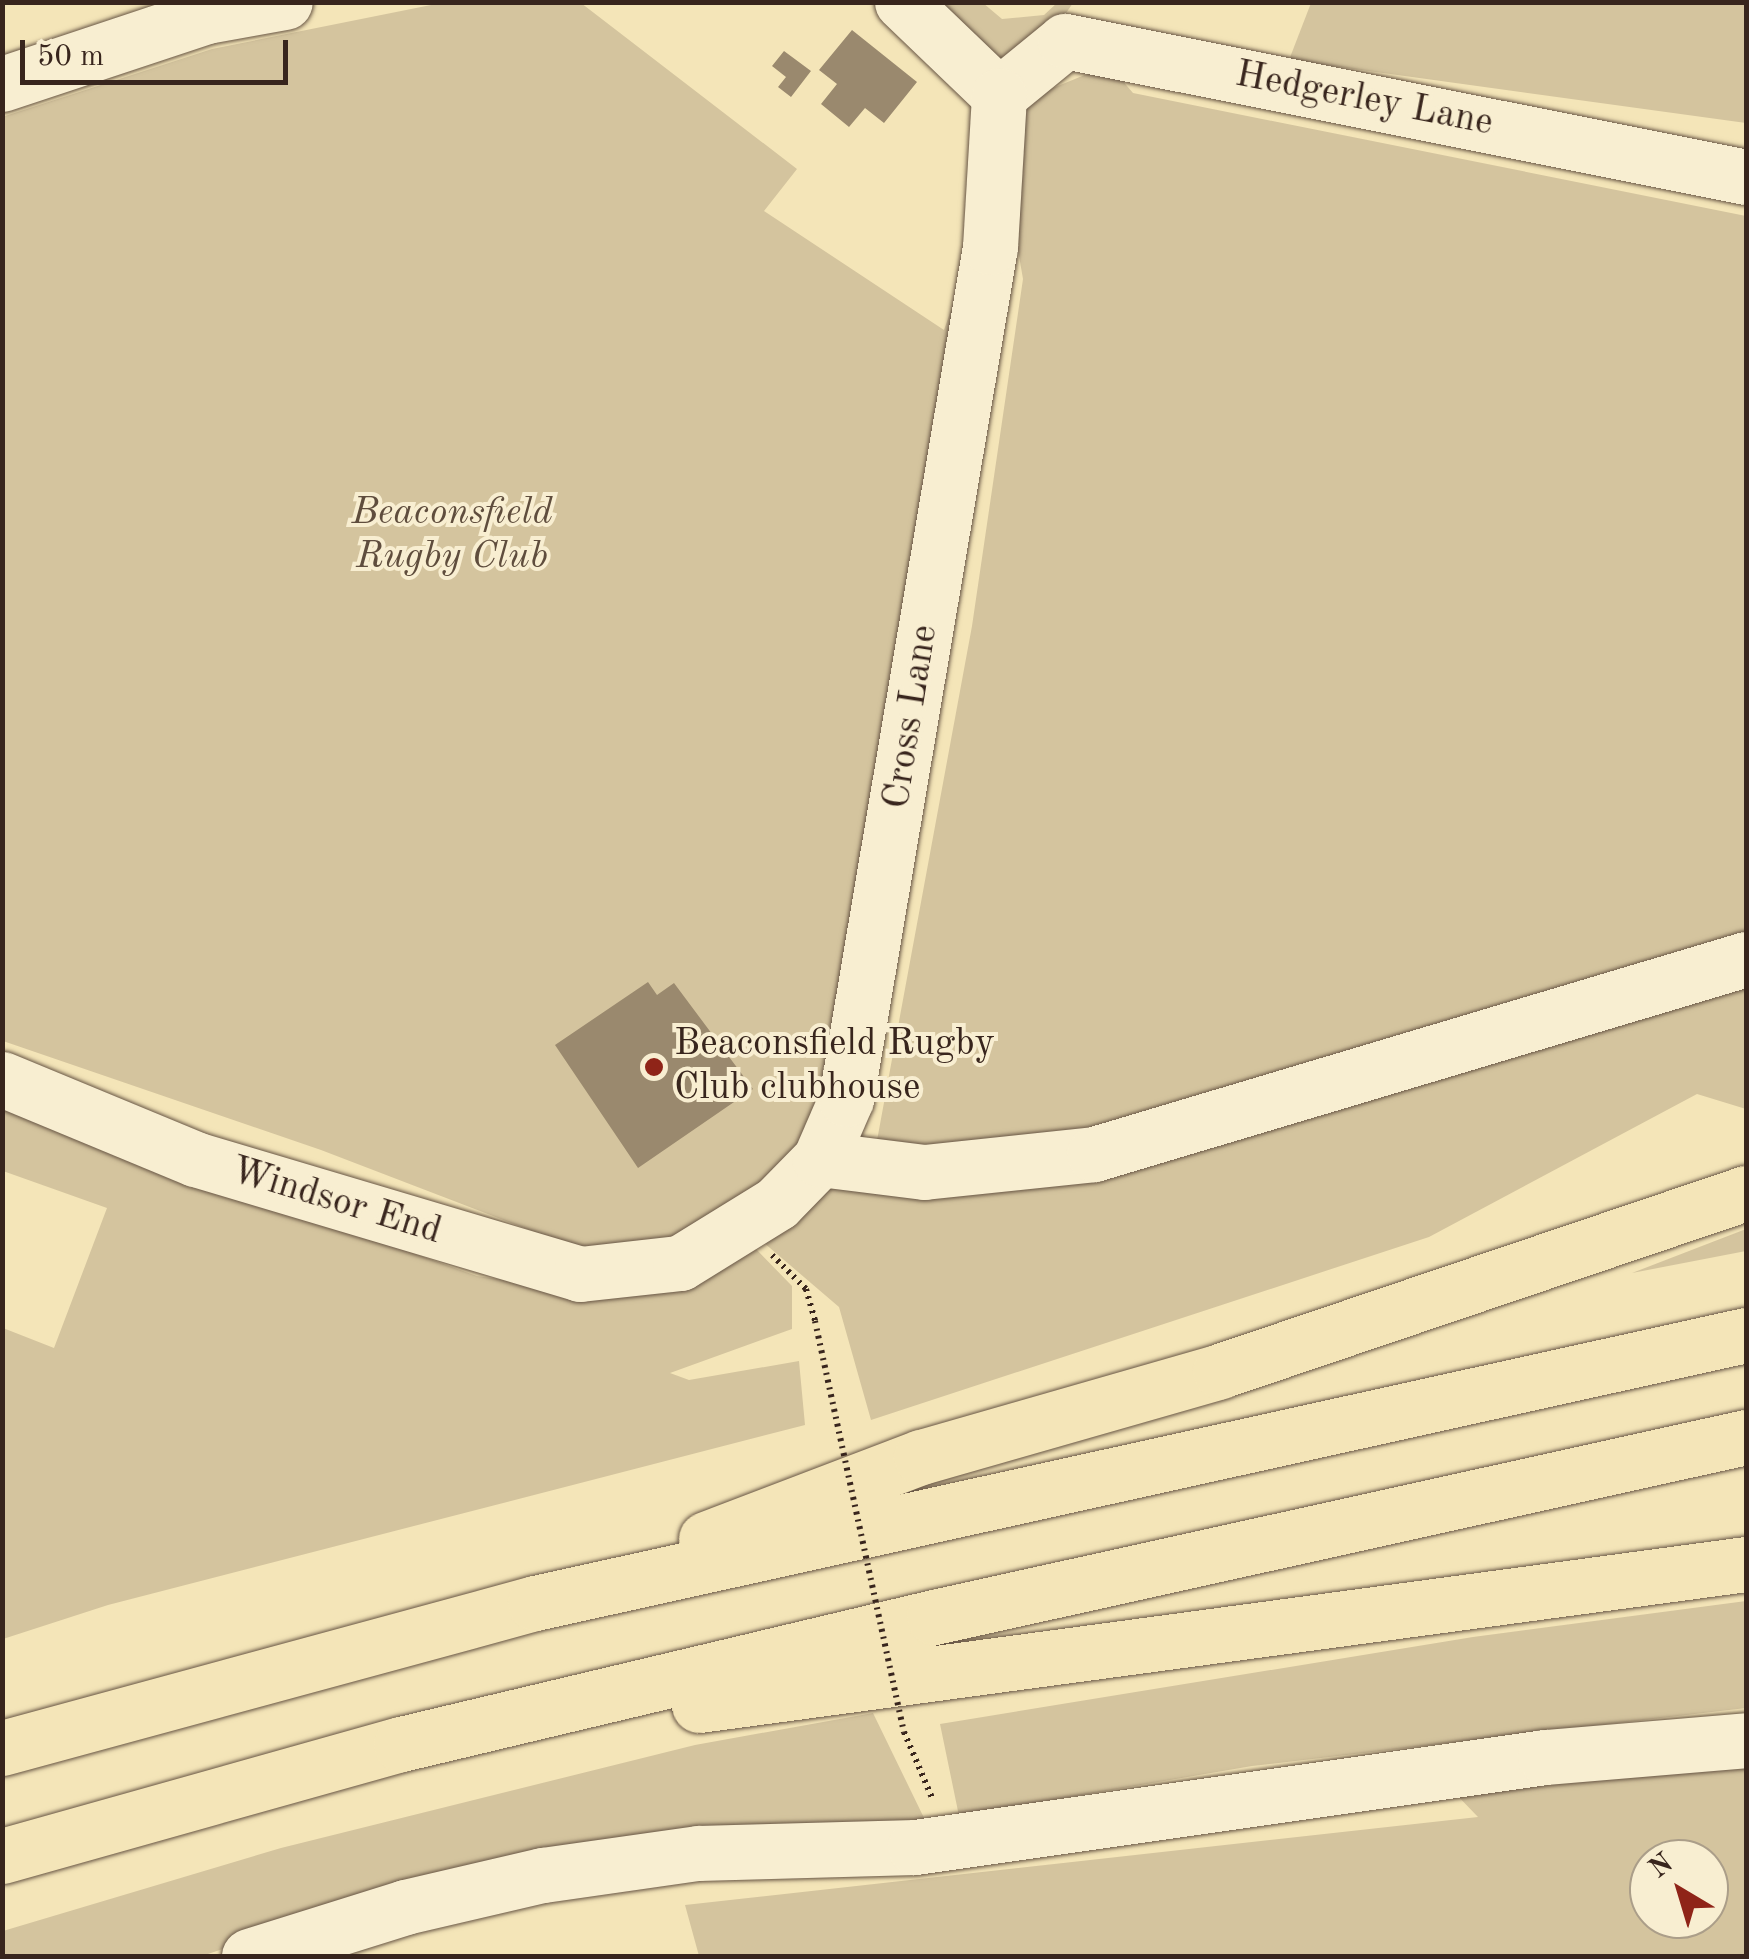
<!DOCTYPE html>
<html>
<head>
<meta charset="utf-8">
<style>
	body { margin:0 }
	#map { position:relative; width:1749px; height:1959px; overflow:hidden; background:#f4e5b8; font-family:"Old Standard TT",serif }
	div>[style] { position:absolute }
	.green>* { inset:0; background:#d4c49e }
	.building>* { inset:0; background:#9a896e }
	.path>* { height:6px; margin-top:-3px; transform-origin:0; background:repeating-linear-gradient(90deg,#38251d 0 2.5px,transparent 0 7.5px) }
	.roads { filter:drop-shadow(0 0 2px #675544) drop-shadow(0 0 2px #675544) }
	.minor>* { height:55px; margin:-27.5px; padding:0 27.5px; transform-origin:27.5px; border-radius:27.5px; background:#f8eed1 }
	.highway>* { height:55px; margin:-27.5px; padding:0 27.5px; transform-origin:27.5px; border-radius:27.5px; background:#f4e5b8 }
	.path-bridge>* { height:6px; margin-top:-3px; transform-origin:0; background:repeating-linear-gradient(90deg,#38251d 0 2.5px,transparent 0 7.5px) }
	.dots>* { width:28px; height:28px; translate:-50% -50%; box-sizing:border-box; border:5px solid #f8eed1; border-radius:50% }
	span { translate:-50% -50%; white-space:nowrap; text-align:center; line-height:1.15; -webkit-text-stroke:8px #f8eed1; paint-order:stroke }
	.street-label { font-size:38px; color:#38251d }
	.park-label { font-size:38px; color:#5f4d3d; font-style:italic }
	.poi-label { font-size:38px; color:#38251d }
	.left { translate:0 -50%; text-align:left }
	.frame { position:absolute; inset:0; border:5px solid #38251d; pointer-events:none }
	.north { position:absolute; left:1629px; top:1839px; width:100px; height:100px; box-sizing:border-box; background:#f8eed1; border:2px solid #ab9e89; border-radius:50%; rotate:322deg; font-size:28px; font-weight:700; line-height:40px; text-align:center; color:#38251d }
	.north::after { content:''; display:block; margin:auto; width:35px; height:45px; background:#8f2418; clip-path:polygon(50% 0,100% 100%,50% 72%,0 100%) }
	.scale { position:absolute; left:20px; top:40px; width:268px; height:45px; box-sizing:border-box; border:5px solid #38251d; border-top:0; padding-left:12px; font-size:30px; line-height:35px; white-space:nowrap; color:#38251d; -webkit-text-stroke:8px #f8eed1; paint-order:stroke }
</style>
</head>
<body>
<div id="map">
	<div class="green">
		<div style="clip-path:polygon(441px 3px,581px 3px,797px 169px,764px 211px,944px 330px,967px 264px,869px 991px,792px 1156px,735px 1208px,671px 1242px,595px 1255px,321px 1150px,3px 1041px,2px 117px,212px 49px)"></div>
		<div style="clip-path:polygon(927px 3px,983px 3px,1002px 19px,1044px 15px,1057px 3px,1073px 3px,1041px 49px,999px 68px)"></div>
		<div style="clip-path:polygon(1311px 3px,1746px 3px,1746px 123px,1289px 60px)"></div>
		<div style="clip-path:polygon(1109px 65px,1133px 93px,1746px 216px,1746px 1109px,1697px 1094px,1429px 1237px,871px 1420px,839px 1307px,763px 1242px,831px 1178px,871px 1173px,972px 626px,1023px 279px,1013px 221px,1015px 120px,1036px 95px)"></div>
		<div style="clip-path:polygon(2px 1106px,477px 1276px,561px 1288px,753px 1246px,792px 1286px,792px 1329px,670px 1373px,689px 1380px,799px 1361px,805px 1425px,108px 1605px,3px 1639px,3px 1328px,54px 1348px,107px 1208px,3px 1171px)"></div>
		<div style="clip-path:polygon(1746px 1229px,1746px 1251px,1632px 1273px)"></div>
		<div style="clip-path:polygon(1746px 1601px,1746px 1708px,1252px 1766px,959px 1816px,940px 1724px,1473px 1637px)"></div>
		<div style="clip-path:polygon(873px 1713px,926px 1822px,318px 1917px,202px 1956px,3px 1956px,3px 1931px,281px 1848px,695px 1745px)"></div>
		<div style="clip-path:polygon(evenodd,1746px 1766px,1746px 1956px,699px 1956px,685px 1905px,1478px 1817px,1452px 1790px,1746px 1766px,1649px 1859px,1709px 1859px,1709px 1919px,1649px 1919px,1649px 1859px)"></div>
	</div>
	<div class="building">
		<div style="clip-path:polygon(852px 30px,917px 82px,884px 123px,865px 108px,849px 127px,821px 104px,837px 84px,819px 70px)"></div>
		<div style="clip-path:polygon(784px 51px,811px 71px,791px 97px,778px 87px,786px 77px,772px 66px)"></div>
		<div style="clip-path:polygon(648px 982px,657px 995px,674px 983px,753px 1089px,638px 1168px,555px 1045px)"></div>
	</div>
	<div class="path">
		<div style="left:772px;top:1255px;width:48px;rotate:45deg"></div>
		<div style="left:806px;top:1289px;width:33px;rotate:74deg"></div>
		<div style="left:904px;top:1732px;width:74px;rotate:66.9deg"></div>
	</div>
	<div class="roads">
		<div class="minor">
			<div style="left:902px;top:2px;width:134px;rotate:43.8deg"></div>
			<div style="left:2px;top:84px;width:216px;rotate:-18.4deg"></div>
			<div style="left:207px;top:16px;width:79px;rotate:-10.2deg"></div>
			<div style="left:999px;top:95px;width:85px;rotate:-39.3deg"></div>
			<div style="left:1065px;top:41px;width:694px;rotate:11.29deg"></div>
			<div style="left:2px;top:1079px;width:209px;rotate:22.5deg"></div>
			<div style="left:195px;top:1159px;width:402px;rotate:16.6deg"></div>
			<div style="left:580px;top:1274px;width:101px;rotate:-6.3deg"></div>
			<div style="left:680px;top:1263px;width:114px;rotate:-31.7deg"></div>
			<div style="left:777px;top:1203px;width:62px;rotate:-45.7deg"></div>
			<div style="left:820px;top:1159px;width:65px;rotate:-66.6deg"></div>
			<div style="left:846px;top:1099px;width:864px;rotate:-80.41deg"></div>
			<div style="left:990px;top:247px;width:152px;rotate:-86.6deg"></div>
			<div style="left:820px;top:1159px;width:105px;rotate:7.1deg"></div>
			<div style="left:924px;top:1172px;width:171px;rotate:-6deg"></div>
			<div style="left:1094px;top:1154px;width:681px;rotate:-16.65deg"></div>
			<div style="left:249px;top:1956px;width:164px;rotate:-17.4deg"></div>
			<div style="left:405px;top:1907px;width:142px;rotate:-13.1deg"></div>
			<div style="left:543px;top:1875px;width:157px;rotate:-8.1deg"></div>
			<div style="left:698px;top:1853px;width:217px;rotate:-1.6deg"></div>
			<div style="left:915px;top:1847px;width:636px;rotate:-8.13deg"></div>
			<div style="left:1545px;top:1757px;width:202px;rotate:-4.8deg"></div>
		</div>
		<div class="highway">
			<div style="left:706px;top:1539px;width:230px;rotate:-20.9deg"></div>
			<div style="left:921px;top:1457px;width:311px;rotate:-16deg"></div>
			<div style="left:1220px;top:1371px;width:555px;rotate:-18.7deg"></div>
			<div style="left:699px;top:1705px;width:1056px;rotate:-7.67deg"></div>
			<div style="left:2px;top:1748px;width:552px;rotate:-15.22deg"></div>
			<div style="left:535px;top:1603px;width:1240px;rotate:-12.48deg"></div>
			<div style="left:2px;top:1856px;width:414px;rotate:-15.7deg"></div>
			<div style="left:401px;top:1744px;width:548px;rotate:-13.4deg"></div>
			<div style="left:934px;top:1617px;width:832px;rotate:-12.5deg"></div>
		</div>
	</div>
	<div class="path-bridge">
		<div style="left:815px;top:1321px;width:421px;rotate:77.8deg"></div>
	</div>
	<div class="dots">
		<div style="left:654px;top:1067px;background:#8f2418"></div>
	</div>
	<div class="street-label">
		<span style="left:1364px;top:100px;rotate:11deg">Hedgerley Lane</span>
		<span style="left:912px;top:717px;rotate:-81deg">Cross Lane</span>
		<span style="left:336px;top:1202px;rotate:17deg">Windsor End</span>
	</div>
	<div class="park-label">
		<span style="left:452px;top:536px">Beaconsfield<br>Rugby Club</span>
	</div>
	<div class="poi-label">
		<span class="left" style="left:674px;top:1067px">Beaconsfield Rugby<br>Club clubhouse</span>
	</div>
	<div class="frame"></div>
	<div class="north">N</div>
	<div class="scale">50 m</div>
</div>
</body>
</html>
